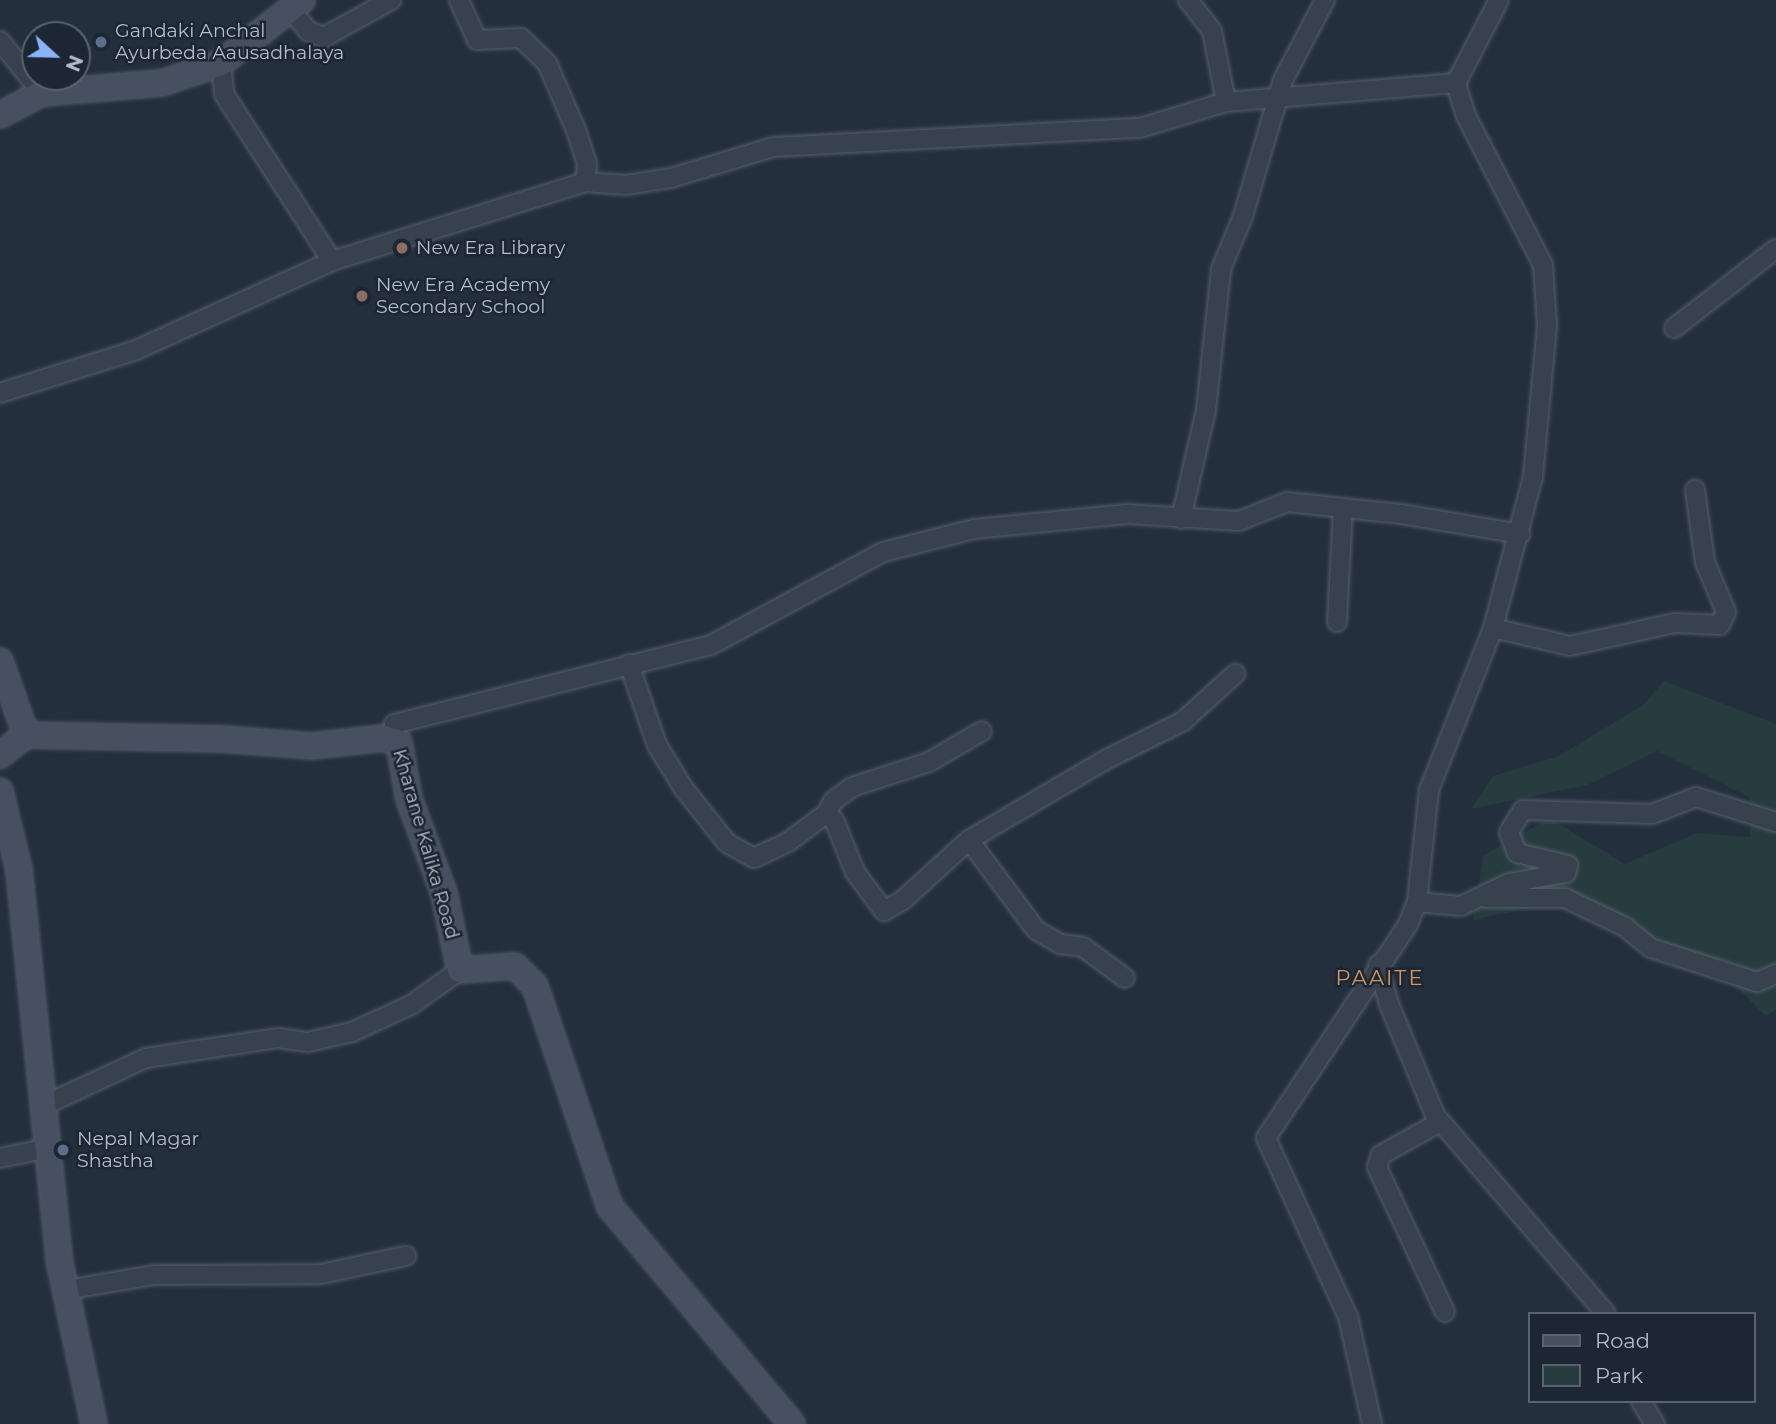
<!DOCTYPE html>
<html>
<head>
<meta charset="utf-8">
<style>
	body { margin:0 }
	#map { position:relative; width:1776px; height:1424px; overflow:hidden; background:#242f3e; font-family:Montserrat,sans-serif }
	div>[style] { position:absolute }
	.green>* { inset:0; background:#263c3f }
	.roads { filter:drop-shadow(0 0 2px #565f6c) drop-shadow(0 0 2px #565f6c) }
	.street>* { height:18px; margin:-9px; padding:0 9px; transform-origin:9px; border-radius:9px; background:#38414e }
	.secondary>* { height:24px; margin:-12px; padding:0 12px; transform-origin:12px; border-radius:12px; background:#465061 }
	.dots>* { width:19px; height:19px; translate:-50% -50%; box-sizing:border-box; border:4px solid #1d2633; border-radius:50% }
	span { translate:-50% -50%; white-space:nowrap; text-align:center; line-height:1.15; -webkit-text-stroke:5px #1d2633; paint-order:stroke }
	.poi-label { font-size:19px; color:#b4bcc9 }
	.left { translate:0 -50%; text-align:left }
	.street-label { font-size:19px; color:#b4bcc9 }
	.neighbourhood-label { font-size:21px; color:#d59563; letter-spacing:2px }
	.legend { position:absolute; left:1528px; top:1312px; width:228px; height:91px; box-sizing:border-box; background:#1d2633; border:2px solid #59626f; margin:0; padding:9px 12px; list-style:none; font-size:21px; color:#b4bcc9 }
	.legend li { display:flex; align-items:center; gap:14px; height:35px }
	.legend b { width:35px; border:2px solid #59626f }
	.north { position:absolute; left:21px; top:21px; width:70px; height:70px; box-sizing:border-box; background:#1d2633; border:2px solid #59626f; border-radius:50%; rotate:112deg; font-size:19px; font-weight:700; line-height:28px; text-align:center; color:#b4bcc9 }
	.north::after { content:''; display:block; margin:auto; width:24px; height:32px; background:#8ab4f8; clip-path:polygon(50% 0,100% 100%,50% 72%,0 100%) }
</style>
</head>
<body>
<div id="map">
	<div class="green">
		<div style="clip-path:polygon(1664px 681px,1776px 724px,1776px 1010px,1766px 1016px,1709px 960px,1665px 962px,1606px 916px,1550px 903px,1473px 920px,1483px 856px,1549px 818px,1625px 864px,1697px 833px,1750px 837px,1749px 797px,1657px 751px,1587px 785px,1471px 809px,1493px 776px,1559px 756px,1643px 705px)"></div>
	</div>
	<div class="roads">
		<div class="street">
			<div style="left:459px;top:0;width:44px;rotate:65.8deg"></div>
			<div style="left:477px;top:40px;width:44px;rotate:-2.6deg"></div>
			<div style="left:521px;top:38px;width:36px;rotate:44deg"></div>
			<div style="left:547px;top:63px;width:73px;rotate:66.6deg"></div>
			<div style="left:576px;top:130px;width:36px;rotate:72deg"></div>
			<div style="left:587px;top:164px;width:18px;rotate:96deg"></div>
			<div style="left:1188px;top:0;width:39px;rotate:52deg"></div>
			<div style="left:1212px;top:31px;width:72px;rotate:78.8deg"></div>
			<div style="left:292px;top:11px;width:26px;rotate:51deg"></div>
			<div style="left:308px;top:31px;width:17px;rotate:21deg"></div>
			<div style="left:324px;top:37px;width:77px;rotate:-28.9deg"></div>
			<div style="left:0;top:41px;width:67px;rotate:51.1deg"></div>
			<div style="left:221px;top:63px;width:31px;rotate:84deg"></div>
			<div style="left:224px;top:94px;width:199px;rotate:57.1deg"></div>
			<div style="left:1674px;top:328px;width:129px;rotate:-37.8deg"></div>
			<div style="left:0;top:393px;width:143px;rotate:-17.5deg"></div>
			<div style="left:136px;top:350px;width:215px;rotate:-24.4deg"></div>
			<div style="left:332px;top:261px;width:265px;rotate:-17.3deg"></div>
			<div style="left:585px;top:182px;width:41px;rotate:4.2deg"></div>
			<div style="left:626px;top:185px;width:46px;rotate:-8.8deg"></div>
			<div style="left:671px;top:178px;width:107px;rotate:-16.9deg"></div>
			<div style="left:773px;top:147px;width:367px;rotate:-3deg"></div>
			<div style="left:1140px;top:128px;width:90px;rotate:-16.8deg"></div>
			<div style="left:1226px;top:102px;width:231px;rotate:-4.7deg"></div>
			<div style="left:1181px;top:519px;width:112px;rotate:-77.1deg"></div>
			<div style="left:1206px;top:410px;width:142px;rotate:-83.9deg"></div>
			<div style="left:1221px;top:269px;width:57px;rotate:-67.5deg"></div>
			<div style="left:1243px;top:216px;width:142px;rotate:-73.6deg"></div>
			<div style="left:1283px;top:80px;width:90px;rotate:-62.3deg"></div>
			<div style="left:1337px;top:622px;width:114px;rotate:-87deg"></div>
			<div style="left:1493px;top:628px;width:79px;rotate:13.2deg"></div>
			<div style="left:1570px;top:646px;width:107px;rotate:-12.4deg"></div>
			<div style="left:1675px;top:623px;width:45px;rotate:2.5deg"></div>
			<div style="left:1720px;top:625px;width:14px;rotate:-65deg"></div>
			<div style="left:1726px;top:612px;width:54px;rotate:-112.8deg"></div>
			<div style="left:1705px;top:562px;width:73px;rotate:-97.9deg"></div>
			<div style="left:629px;top:664px;width:86px;rotate:70.9deg"></div>
			<div style="left:657px;top:745px;width:52px;rotate:58.5deg"></div>
			<div style="left:684px;top:789px;width:69px;rotate:51.5deg"></div>
			<div style="left:727px;top:843px;width:31px;rotate:29deg"></div>
			<div style="left:754px;top:858px;width:38px;rotate:-25deg"></div>
			<div style="left:788px;top:842px;width:49px;rotate:-36.6deg"></div>
			<div style="left:827px;top:813px;width:12px;rotate:48deg"></div>
			<div style="left:835px;top:822px;width:54px;rotate:68.2deg"></div>
			<div style="left:855px;top:872px;width:49px;rotate:53.4deg"></div>
			<div style="left:884px;top:911px;width:22px;rotate:-30deg"></div>
			<div style="left:903px;top:900px;width:89px;rotate:-42.3deg"></div>
			<div style="left:969px;top:840px;width:112px;rotate:53.3deg"></div>
			<div style="left:1036px;top:930px;width:28px;rotate:30deg"></div>
			<div style="left:1060px;top:944px;width:23px;rotate:7deg"></div>
			<div style="left:1083px;top:947px;width:52px;rotate:36.4deg"></div>
			<div style="left:393px;top:739px;width:15px;rotate:-86deg"></div>
			<div style="left:394px;top:724px;width:327px;rotate:-14deg"></div>
			<div style="left:711px;top:645px;width:196px;rotate:-28.4deg"></div>
			<div style="left:883px;top:552px;width:94px;rotate:-14.2deg"></div>
			<div style="left:974px;top:529px;width:154px;rotate:-5.6deg"></div>
			<div style="left:1127px;top:514px;width:112px;rotate:3.6deg"></div>
			<div style="left:1239px;top:521px;width:52px;rotate:-21.6deg"></div>
			<div style="left:1287px;top:502px;width:115px;rotate:6deg"></div>
			<div style="left:1401px;top:514px;width:121px;rotate:9.5deg"></div>
			<div style="left:827px;top:813px;width:13px;rotate:-63deg"></div>
			<div style="left:833px;top:801px;width:24px;rotate:-36deg"></div>
			<div style="left:852px;top:787px;width:81px;rotate:-18deg"></div>
			<div style="left:929px;top:762px;width:61px;rotate:-30.3deg"></div>
			<div style="left:969px;top:840px;width:160px;rotate:-30.4deg"></div>
			<div style="left:1107px;top:759px;width:84px;rotate:-26.3deg"></div>
			<div style="left:1182px;top:722px;width:72px;rotate:-42.2deg"></div>
			<div style="left:1486px;top:898px;width:79px"></div>
			<div style="left:1565px;top:898px;width:67px;rotate:25.8deg"></div>
			<div style="left:1625px;top:927px;width:33px;rotate:39deg"></div>
			<div style="left:1651px;top:948px;width:111px;rotate:17.8deg"></div>
			<div style="left:1757px;top:982px;width:21px;rotate:-23deg"></div>
			<div style="left:1417px;top:902px;width:44px;rotate:5.2deg"></div>
			<div style="left:1461px;top:906px;width:53px;rotate:-25.6deg"></div>
			<div style="left:1509px;top:883px;width:58px;rotate:-10deg"></div>
			<div style="left:1566px;top:873px;width:8px;rotate:-76deg"></div>
			<div style="left:1568px;top:865px;width:52px;rotate:-166.8deg"></div>
			<div style="left:1517px;top:853px;width:22px;rotate:-111deg"></div>
			<div style="left:1509px;top:832px;width:26px;rotate:-58deg"></div>
			<div style="left:1523px;top:810px;width:129px;rotate:1.8deg"></div>
			<div style="left:1652px;top:814px;width:47px;rotate:-21.1deg"></div>
			<div style="left:1696px;top:797px;width:84px;rotate:17.4deg"></div>
			<div style="left:1378px;top:965px;width:41px;rotate:74.2deg"></div>
			<div style="left:1389px;top:1004px;width:120px;rotate:67.5deg"></div>
			<div style="left:1435px;top:1115px;width:262px;rotate:49.3deg"></div>
			<div style="left:45px;top:1105px;width:111px;rotate:-25deg"></div>
			<div style="left:146px;top:1058px;width:134px;rotate:-8.6deg"></div>
			<div style="left:278px;top:1038px;width:30px;rotate:8deg"></div>
			<div style="left:308px;top:1042px;width:45px;rotate:-12.8deg"></div>
			<div style="left:352px;top:1032px;width:65px;rotate:-24.6deg"></div>
			<div style="left:411px;top:1005px;width:60px;rotate:-35.5deg"></div>
			<div style="left:1440px;top:1122px;width:68px;rotate:150.8deg"></div>
			<div style="left:1381px;top:1155px;width:13px;rotate:108deg"></div>
			<div style="left:1377px;top:1167px;width:160px;rotate:64.9deg"></div>
			<div style="left:0;top:1158px;width:50px;rotate:-11.5deg"></div>
			<div style="left:66px;top:1290px;width:90px;rotate:-9.6deg"></div>
			<div style="left:155px;top:1275px;width:166px;rotate:-0.3deg"></div>
			<div style="left:321px;top:1274px;width:87px;rotate:-12deg"></div>
			<div style="left:1641px;top:1401px;width:27px;rotate:59deg"></div>
			<div style="left:1372px;top:1424px;width:110px;rotate:-102.6deg"></div>
			<div style="left:1348px;top:1317px;width:197px;rotate:-114.6deg"></div>
			<div style="left:1266px;top:1138px;width:257px;rotate:-56.4deg"></div>
			<div style="left:1408px;top:924px;width:24px;rotate:-68deg"></div>
			<div style="left:1417px;top:902px;width:113px;rotate:-83.9deg"></div>
			<div style="left:1429px;top:790px;width:174px;rotate:-68.4deg"></div>
			<div style="left:1493px;top:628px;width:156px;rotate:-75.2deg"></div>
			<div style="left:1533px;top:477px;width:153px;rotate:-84.7deg"></div>
			<div style="left:1547px;top:325px;width:60px;rotate:-93.8deg"></div>
			<div style="left:1543px;top:265px;width:168px;rotate:-117.3deg"></div>
			<div style="left:1466px;top:116px;width:34px;rotate:-107deg"></div>
			<div style="left:1456px;top:83px;width:93px;rotate:-62.6deg"></div>
		</div>
		<div class="secondary">
			<div style="left:0;top:115px;width:47px;rotate:-27.6deg"></div>
			<div style="left:42px;top:93px;width:120px;rotate:-4.8deg"></div>
			<div style="left:162px;top:83px;width:62px;rotate:-18.7deg"></div>
			<div style="left:221px;top:63px;width:103px;rotate:-37.9deg"></div>
			<div style="left:0;top:661px;width:78px;rotate:70.6deg"></div>
			<div style="left:26px;top:735px;width:33px;rotate:142deg"></div>
			<div style="left:26px;top:735px;width:195px;rotate:1.2deg"></div>
			<div style="left:221px;top:739px;width:90px;rotate:4.4deg"></div>
			<div style="left:311px;top:746px;width:73px;rotate:-6.3deg"></div>
			<div style="left:384px;top:738px;width:16px;rotate:18deg"></div>
			<div style="left:399px;top:743px;width:57px;rotate:79.9deg"></div>
			<div style="left:409px;top:799px;width:100px;rotate:69.6deg"></div>
			<div style="left:444px;top:893px;width:79px;rotate:78.3deg"></div>
			<div style="left:460px;top:970px;width:55px;rotate:-4.2deg"></div>
			<div style="left:515px;top:966px;width:28px;rotate:45deg"></div>
			<div style="left:535px;top:986px;width:233px;rotate:71.3deg"></div>
			<div style="left:610px;top:1207px;width:283px;rotate:50deg"></div>
			<div style="left:0;top:791px;width:81px;rotate:76.5deg"></div>
			<div style="left:19px;top:870px;width:396px;rotate:84.1deg"></div>
			<div style="left:60px;top:1264px;width:164px;rotate:78deg"></div>
		</div>
	</div>
	<div class="dots">
		<div style="left:101px;top:42px;background:#5c6f8a"></div>
		<div style="left:402px;top:248px;background:#8d6e63"></div>
		<div style="left:362px;top:296px;background:#8d6e63"></div>
		<div style="left:63px;top:1150px;background:#5c6f8a"></div>
	</div>
	<div class="poi-label">
		<span class="left" style="left:115px;top:42px">Gandaki Anchal<br>Ayurbeda Aausadhalaya</span>
		<span class="left" style="left:416px;top:248px">New Era Library</span>
		<span class="left" style="left:376px;top:296px">New Era Academy<br>Secondary School</span>
		<span class="left" style="left:77px;top:1150px">Nepal Magar<br>Shastha</span>
	</div>
	<div class="street-label">
		<span style="left:426px;top:844px;rotate:74deg">Kharane Kalika Road</span>
	</div>
	<div class="neighbourhood-label">
		<span style="left:1380px;top:978px">PAAITE</span>
	</div>
	<ul class="legend">
	<li><b style="height:9px;background:#465061"></b>Road</li>
	<li><b style="height:19px;background:#263c3f"></b>Park</li>
	</ul>
	<div class="north">N</div>
</div>
</body>
</html>
